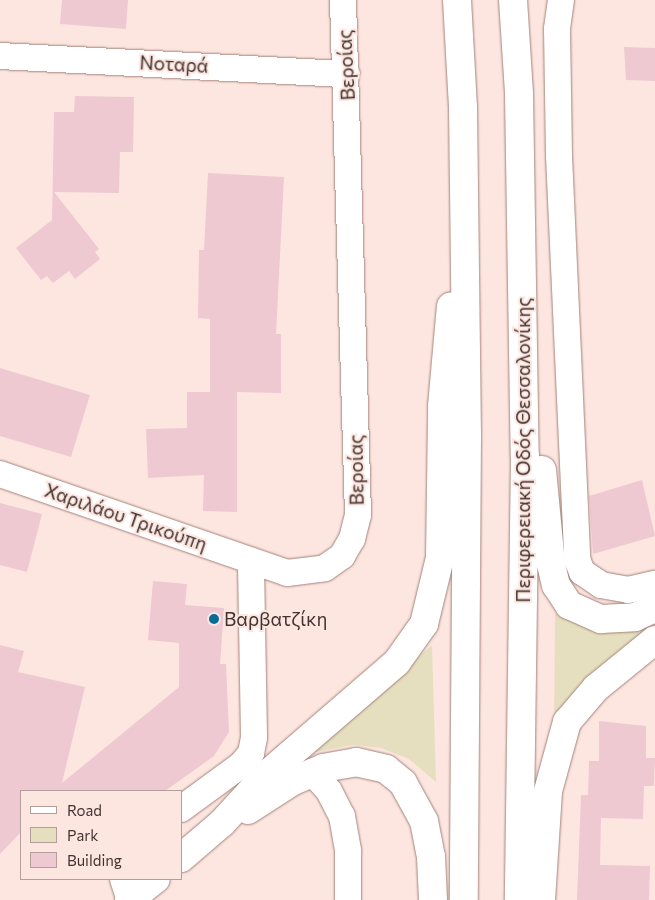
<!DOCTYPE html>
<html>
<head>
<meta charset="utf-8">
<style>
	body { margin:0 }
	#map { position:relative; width:655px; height:900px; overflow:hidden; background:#fde6e0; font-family:Commissioner,sans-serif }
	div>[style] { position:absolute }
	.green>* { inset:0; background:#e6dfbf }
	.building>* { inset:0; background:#eec9d2 }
	.roads { filter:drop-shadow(0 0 1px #a4827a) drop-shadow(0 0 1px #a4827a) }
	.street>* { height:26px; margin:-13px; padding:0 13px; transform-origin:13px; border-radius:13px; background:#fff }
	.secondary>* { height:28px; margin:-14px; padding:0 14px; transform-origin:14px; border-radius:14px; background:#fff }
	.highway>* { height:28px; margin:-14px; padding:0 14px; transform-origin:14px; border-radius:14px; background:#fff }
	.dots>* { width:14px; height:14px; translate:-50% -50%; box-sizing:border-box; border:2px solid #fde6e0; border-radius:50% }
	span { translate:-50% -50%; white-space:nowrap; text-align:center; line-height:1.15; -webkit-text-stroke:4px #fde6e0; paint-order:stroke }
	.street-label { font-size:19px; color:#423330 }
	.poi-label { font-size:19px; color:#423330 }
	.left { translate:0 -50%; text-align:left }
	.legend { position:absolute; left:20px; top:790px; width:162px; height:90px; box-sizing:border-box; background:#fde6e0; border:1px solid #b29e9a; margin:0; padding:6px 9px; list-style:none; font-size:15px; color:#423330 }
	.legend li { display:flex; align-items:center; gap:10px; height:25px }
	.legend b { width:25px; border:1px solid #b29e9a }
</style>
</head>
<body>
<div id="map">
	<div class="green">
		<div style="clip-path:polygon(555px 613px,596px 632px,650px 628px,554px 727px)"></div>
		<div style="clip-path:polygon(432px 645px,436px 782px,409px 759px,381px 748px,353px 745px,311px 753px)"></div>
	</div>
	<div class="building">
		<div style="clip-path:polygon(62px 0,128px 0,126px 29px,60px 24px)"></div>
		<div style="clip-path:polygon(624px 47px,655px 48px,655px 81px,626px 80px)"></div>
		<div style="clip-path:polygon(75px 96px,134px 97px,133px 152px,120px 152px,119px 193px,54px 192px,99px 249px,95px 252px,100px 259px,75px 279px,69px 271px,53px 283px,47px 276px,41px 280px,16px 248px,52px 220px,54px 112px,74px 112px)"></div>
		<div style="clip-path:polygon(208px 173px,284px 177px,276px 334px,281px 334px,281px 393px,237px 392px,237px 512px,203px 511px,204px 475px,148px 478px,146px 429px,187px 428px,187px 392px,210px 392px,210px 319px,198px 318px,199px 250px,204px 250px)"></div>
		<div style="clip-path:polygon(0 368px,90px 395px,71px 457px,0 436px)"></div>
		<div style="clip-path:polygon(642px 480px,655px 536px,593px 554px,589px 496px)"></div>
		<div style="clip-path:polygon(0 503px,42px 514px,27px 572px,0 565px)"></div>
		<div style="clip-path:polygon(153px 581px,187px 584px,185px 605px,224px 608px,220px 664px,226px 664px,229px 732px,214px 756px,165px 791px,21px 791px,21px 832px,0 854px,0 645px,24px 651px,18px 672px,85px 687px,62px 783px,179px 687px,179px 643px,148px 640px)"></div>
		<div style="clip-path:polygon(599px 721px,646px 726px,646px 758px,655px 758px,654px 786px,644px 786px,643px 819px,601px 818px,600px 865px,650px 866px,649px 900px,577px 900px,581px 795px,588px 795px,589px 761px,599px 761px)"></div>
	</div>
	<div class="roads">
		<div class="street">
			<div style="left:561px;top:0;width:29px;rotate:98deg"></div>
			<div style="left:557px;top:29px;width:127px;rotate:89.1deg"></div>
			<div style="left:559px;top:156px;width:403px;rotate:87.4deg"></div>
			<div style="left:577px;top:559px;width:14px;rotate:69deg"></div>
			<div style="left:582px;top:572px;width:23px;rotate:34deg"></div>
			<div style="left:601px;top:585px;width:27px;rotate:10deg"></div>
			<div style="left:628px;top:590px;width:28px;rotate:-13deg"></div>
			<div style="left:0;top:56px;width:347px;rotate:3deg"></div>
			<div style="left:0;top:474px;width:304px;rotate:19deg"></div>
			<div style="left:287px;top:573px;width:38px;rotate:-7deg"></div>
			<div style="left:325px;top:568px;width:21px;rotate:-35deg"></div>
			<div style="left:342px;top:556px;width:20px;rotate:-60deg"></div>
			<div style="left:352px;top:539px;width:25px;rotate:-76deg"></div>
			<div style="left:358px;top:515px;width:515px;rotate:-91.67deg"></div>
			<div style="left:312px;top:772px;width:25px;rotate:48deg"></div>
			<div style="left:329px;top:791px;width:28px;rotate:63deg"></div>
			<div style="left:342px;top:816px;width:36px;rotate:80deg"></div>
			<div style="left:348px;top:851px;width:49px;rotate:90deg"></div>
			<div style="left:181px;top:809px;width:74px;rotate:-36.3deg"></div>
			<div style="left:241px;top:765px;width:16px;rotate:-50deg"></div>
			<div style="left:251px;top:753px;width:16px;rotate:-79deg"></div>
			<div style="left:254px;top:737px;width:176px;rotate:-91deg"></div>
			<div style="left:123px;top:879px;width:22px;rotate:72deg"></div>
		</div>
		<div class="secondary">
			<div style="left:181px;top:858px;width:54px;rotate:-40.5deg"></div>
			<div style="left:129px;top:900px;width:34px;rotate:-38deg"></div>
		</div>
		<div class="highway">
			<div style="left:457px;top:0;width:107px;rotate:86.8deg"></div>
			<div style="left:463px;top:107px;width:329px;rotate:89.3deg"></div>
			<div style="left:467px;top:436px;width:464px;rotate:90.4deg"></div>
			<div style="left:513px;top:0;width:94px;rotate:86.3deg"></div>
			<div style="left:519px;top:94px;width:362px;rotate:89.1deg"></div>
			<div style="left:525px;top:456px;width:444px;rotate:90.8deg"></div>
			<div style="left:542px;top:470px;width:94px;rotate:84.5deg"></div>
			<div style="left:551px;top:564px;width:22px;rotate:77deg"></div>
			<div style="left:556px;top:585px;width:24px;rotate:57deg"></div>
			<div style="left:569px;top:605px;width:35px;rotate:24deg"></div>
			<div style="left:601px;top:619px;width:34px;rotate:-3deg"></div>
			<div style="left:635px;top:617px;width:22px;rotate:-24deg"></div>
			<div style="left:248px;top:810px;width:54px;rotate:-32.8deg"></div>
			<div style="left:293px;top:781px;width:33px;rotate:-23deg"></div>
			<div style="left:323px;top:768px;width:34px;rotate:-10deg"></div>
			<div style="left:356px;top:762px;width:31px;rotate:13deg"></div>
			<div style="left:386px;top:769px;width:22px;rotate:39deg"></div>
			<div style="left:403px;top:783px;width:43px;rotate:61.1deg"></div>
			<div style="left:424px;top:821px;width:36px;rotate:79deg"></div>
			<div style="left:431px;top:856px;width:44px;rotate:87.4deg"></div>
			<div style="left:222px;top:823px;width:64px;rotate:-47.5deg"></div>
			<div style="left:265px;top:776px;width:174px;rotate:-40.8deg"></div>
			<div style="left:397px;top:662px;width:47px;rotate:-54.6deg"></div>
			<div style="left:424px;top:624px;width:68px;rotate:-76.4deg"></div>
			<div style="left:440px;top:558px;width:152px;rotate:-89.2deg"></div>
			<div style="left:442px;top:406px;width:100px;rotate:-84.9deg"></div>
			<div style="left:541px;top:900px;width:109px;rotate:-86.3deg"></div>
			<div style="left:548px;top:791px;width:72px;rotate:-74.6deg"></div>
			<div style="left:567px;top:722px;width:45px;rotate:-49.5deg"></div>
			<div style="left:596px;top:688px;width:76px;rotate:-39.1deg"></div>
		</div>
	</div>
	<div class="dots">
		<div style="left:214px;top:619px;background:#096b9a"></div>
	</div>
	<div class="street-label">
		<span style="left:174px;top:64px;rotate:3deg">Νοταρά</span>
		<span style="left:346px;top:65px;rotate:-93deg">Βεροίας</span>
		<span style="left:523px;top:450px;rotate:-90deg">Περιφερειακή Οδός Θεσσαλονίκης</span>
		<span style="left:356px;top:470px;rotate:-91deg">Βεροίας</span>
		<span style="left:126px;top:517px;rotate:19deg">Χαριλάου Τρικούπη</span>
	</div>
	<div class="poi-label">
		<span class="left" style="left:224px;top:619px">Βαρβατζίκη</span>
	</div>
	<ul class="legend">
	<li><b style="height:6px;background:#fff"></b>Road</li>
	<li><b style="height:14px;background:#e6dfbf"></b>Park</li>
	<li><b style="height:14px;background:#eec9d2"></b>Building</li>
	</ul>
</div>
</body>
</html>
